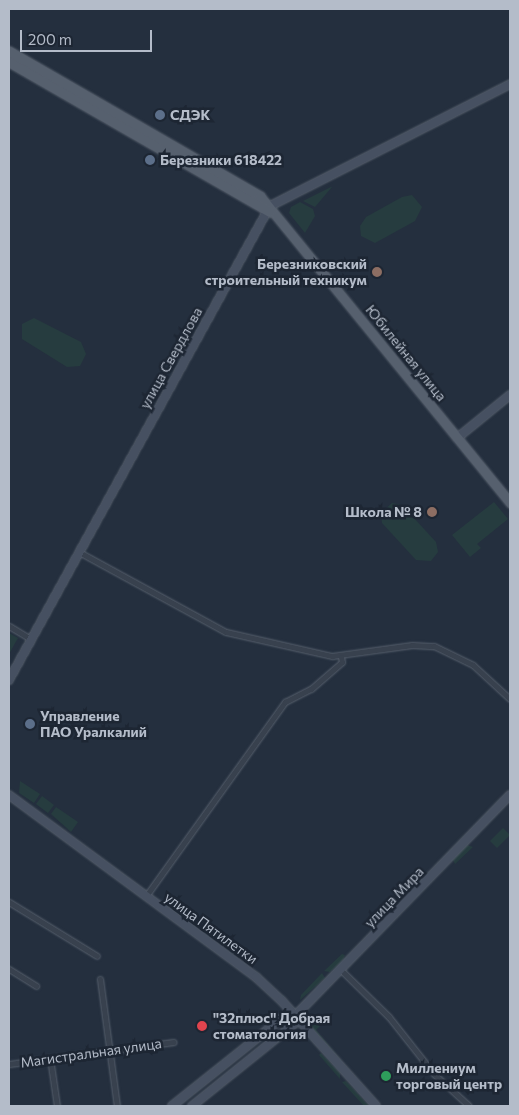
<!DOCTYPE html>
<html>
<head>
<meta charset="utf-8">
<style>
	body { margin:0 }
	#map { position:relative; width:519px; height:1115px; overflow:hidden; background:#242f3e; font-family:Commissioner,sans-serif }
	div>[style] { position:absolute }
	.green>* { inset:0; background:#263c3f }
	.roads { filter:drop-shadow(0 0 1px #565f6c) drop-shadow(0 0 1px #565f6c) }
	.street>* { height:5px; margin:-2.5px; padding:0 2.5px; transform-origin:2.5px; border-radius:2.5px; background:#38414e }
	.secondary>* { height:8px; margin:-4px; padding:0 4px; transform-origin:4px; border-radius:4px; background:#465061 }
	.primary>* { height:9px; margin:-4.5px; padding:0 4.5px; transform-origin:4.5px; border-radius:4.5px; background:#56606e }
	.dots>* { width:14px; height:14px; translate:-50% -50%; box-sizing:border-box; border:2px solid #1d2633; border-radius:50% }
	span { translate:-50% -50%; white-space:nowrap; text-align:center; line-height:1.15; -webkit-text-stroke:5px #1d2633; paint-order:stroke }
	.poi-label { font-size:14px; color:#b4bcc9; font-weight:700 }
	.left { translate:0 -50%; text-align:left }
	.right { translate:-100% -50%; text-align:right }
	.street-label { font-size:14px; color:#b4bcc9 }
	.frame { position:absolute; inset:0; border:10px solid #b4bcc9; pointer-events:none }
	.scale { position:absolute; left:20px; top:30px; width:132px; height:22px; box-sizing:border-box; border:2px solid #b4bcc9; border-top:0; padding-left:6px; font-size:15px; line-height:18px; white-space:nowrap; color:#b4bcc9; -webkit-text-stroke:4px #1d2633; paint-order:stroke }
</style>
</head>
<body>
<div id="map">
	<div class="green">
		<div style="clip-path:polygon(332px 187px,315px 207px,303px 201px,331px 187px)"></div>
		<div style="clip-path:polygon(412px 195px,422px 207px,415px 221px,375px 243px,361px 236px,360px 226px,366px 217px,402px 197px)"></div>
		<div style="clip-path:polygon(300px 202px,313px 209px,315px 216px,305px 233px,289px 213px,291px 207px)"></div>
		<div style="clip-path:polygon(34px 318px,81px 342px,86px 354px,80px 366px,67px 367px,22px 339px,22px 324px)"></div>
		<div style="clip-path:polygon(494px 502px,508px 519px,477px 544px,481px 548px,470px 557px,452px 535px)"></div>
		<div style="clip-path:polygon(392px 503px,402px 505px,436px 542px,438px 552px,431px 561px,416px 560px,382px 523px,381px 513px)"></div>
		<div style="clip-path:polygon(9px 633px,18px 638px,9px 654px)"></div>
		<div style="clip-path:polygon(20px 781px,40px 794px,34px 803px,19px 793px)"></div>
		<div style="clip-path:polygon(42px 796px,54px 805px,48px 813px,36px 804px)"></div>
		<div style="clip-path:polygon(56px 807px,78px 822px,71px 832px,51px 814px)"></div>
		<div style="clip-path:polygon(503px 828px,510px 835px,497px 848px,490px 841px)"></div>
		<div style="clip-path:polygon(467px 845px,473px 847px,455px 864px,453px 860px)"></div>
		<div style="clip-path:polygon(342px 954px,345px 955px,343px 960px,330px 972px,324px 971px)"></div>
		<div style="clip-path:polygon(322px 973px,325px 978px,300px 1000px,301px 995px)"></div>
		<div style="clip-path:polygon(311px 1016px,320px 1026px,316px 1030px,344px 1063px,306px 1021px)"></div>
		<div style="clip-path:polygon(321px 1053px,340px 1073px,340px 1079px,319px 1055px)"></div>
		<div style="clip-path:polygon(346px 1081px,369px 1106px,364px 1106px,342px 1082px)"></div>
	</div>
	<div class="roads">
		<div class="street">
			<div style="left:79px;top:552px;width:167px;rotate:28.6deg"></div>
			<div style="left:226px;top:632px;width:109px;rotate:12.8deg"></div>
			<div style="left:332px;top:656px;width:81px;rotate:-7.8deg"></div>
			<div style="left:412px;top:645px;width:22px;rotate:3deg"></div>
			<div style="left:434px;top:646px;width:43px;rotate:26deg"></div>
			<div style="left:473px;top:665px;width:50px;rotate:42.6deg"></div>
			<div style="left:9px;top:626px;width:26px;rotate:31deg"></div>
			<div style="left:146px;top:896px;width:239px;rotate:-54.4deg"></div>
			<div style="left:285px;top:702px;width:29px;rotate:-27deg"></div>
			<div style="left:311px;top:689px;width:41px;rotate:-41.1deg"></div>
			<div style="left:342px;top:662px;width:5px;rotate:-101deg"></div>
			<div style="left:9px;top:902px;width:103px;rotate:31.5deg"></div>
			<div style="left:9px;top:969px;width:32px;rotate:32deg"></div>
			<div style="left:341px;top:970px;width:67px;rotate:44.4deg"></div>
			<div style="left:389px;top:1017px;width:73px;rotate:51.7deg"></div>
			<div style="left:434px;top:1074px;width:47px;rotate:42.4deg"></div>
			<div style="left:100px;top:979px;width:128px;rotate:82.4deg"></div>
			<div style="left:50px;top:1058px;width:49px;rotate:81.7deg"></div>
			<div style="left:9px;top:1064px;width:166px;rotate:-7.6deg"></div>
		</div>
		<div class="secondary">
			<div style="left:457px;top:438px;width:68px;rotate:-39.1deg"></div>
			<div style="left:9px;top:680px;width:541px;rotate:-61.16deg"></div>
			<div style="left:270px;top:206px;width:269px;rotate:-26.9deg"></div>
			<div style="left:9px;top:795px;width:307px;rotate:36.4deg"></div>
			<div style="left:256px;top:977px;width:34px;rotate:43deg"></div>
			<div style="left:281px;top:1000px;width:142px;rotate:48.1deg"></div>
			<div style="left:295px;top:1016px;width:308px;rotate:-45.8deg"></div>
			<div style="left:172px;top:1106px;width:152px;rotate:-38.6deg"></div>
			<div style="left:192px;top:1106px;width:137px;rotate:-38.8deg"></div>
		</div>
		<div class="primary">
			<div style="left:9px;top:51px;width:290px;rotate:30deg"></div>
			<div style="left:260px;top:196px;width:396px;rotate:50.8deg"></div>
			<div style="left:9px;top:62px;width:301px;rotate:29.9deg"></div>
		</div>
	</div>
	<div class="dots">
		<div style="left:160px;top:115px;background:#5c6f8a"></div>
		<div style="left:150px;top:160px;background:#5c6f8a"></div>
		<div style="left:377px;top:272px;background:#8d6e63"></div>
		<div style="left:432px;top:512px;background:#8d6e63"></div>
		<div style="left:30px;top:724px;background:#5c6f8a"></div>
		<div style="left:202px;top:1026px;background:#e0444e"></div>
		<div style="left:386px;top:1076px;background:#2e9e5b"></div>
	</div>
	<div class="poi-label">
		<span class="left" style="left:170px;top:115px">СДЭК</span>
		<span class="left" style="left:160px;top:160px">Березники 618422</span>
		<span class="right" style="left:367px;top:272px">Березниковский<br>строительный техникум</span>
		<span class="right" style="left:422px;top:512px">Школа № 8</span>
		<span class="left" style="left:40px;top:724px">Управление<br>ПАО Уралкалий</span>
		<span class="left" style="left:213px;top:1026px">"32плюс" Добрая<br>стоматология</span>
		<span class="left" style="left:396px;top:1076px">Миллениум<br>торговый центр</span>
	</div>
	<div class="street-label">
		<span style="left:406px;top:353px;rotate:51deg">Юбилейная улица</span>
		<span style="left:171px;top:358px;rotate:-61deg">улица Свердлова</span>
		<span style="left:394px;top:897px;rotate:-46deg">улица Мира</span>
		<span style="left:211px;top:928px;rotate:36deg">улица Пятилетки</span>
		<span style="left:91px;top:1053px;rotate:-8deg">Магистральная улица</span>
	</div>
	<div class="frame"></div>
	<div class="scale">200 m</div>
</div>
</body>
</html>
